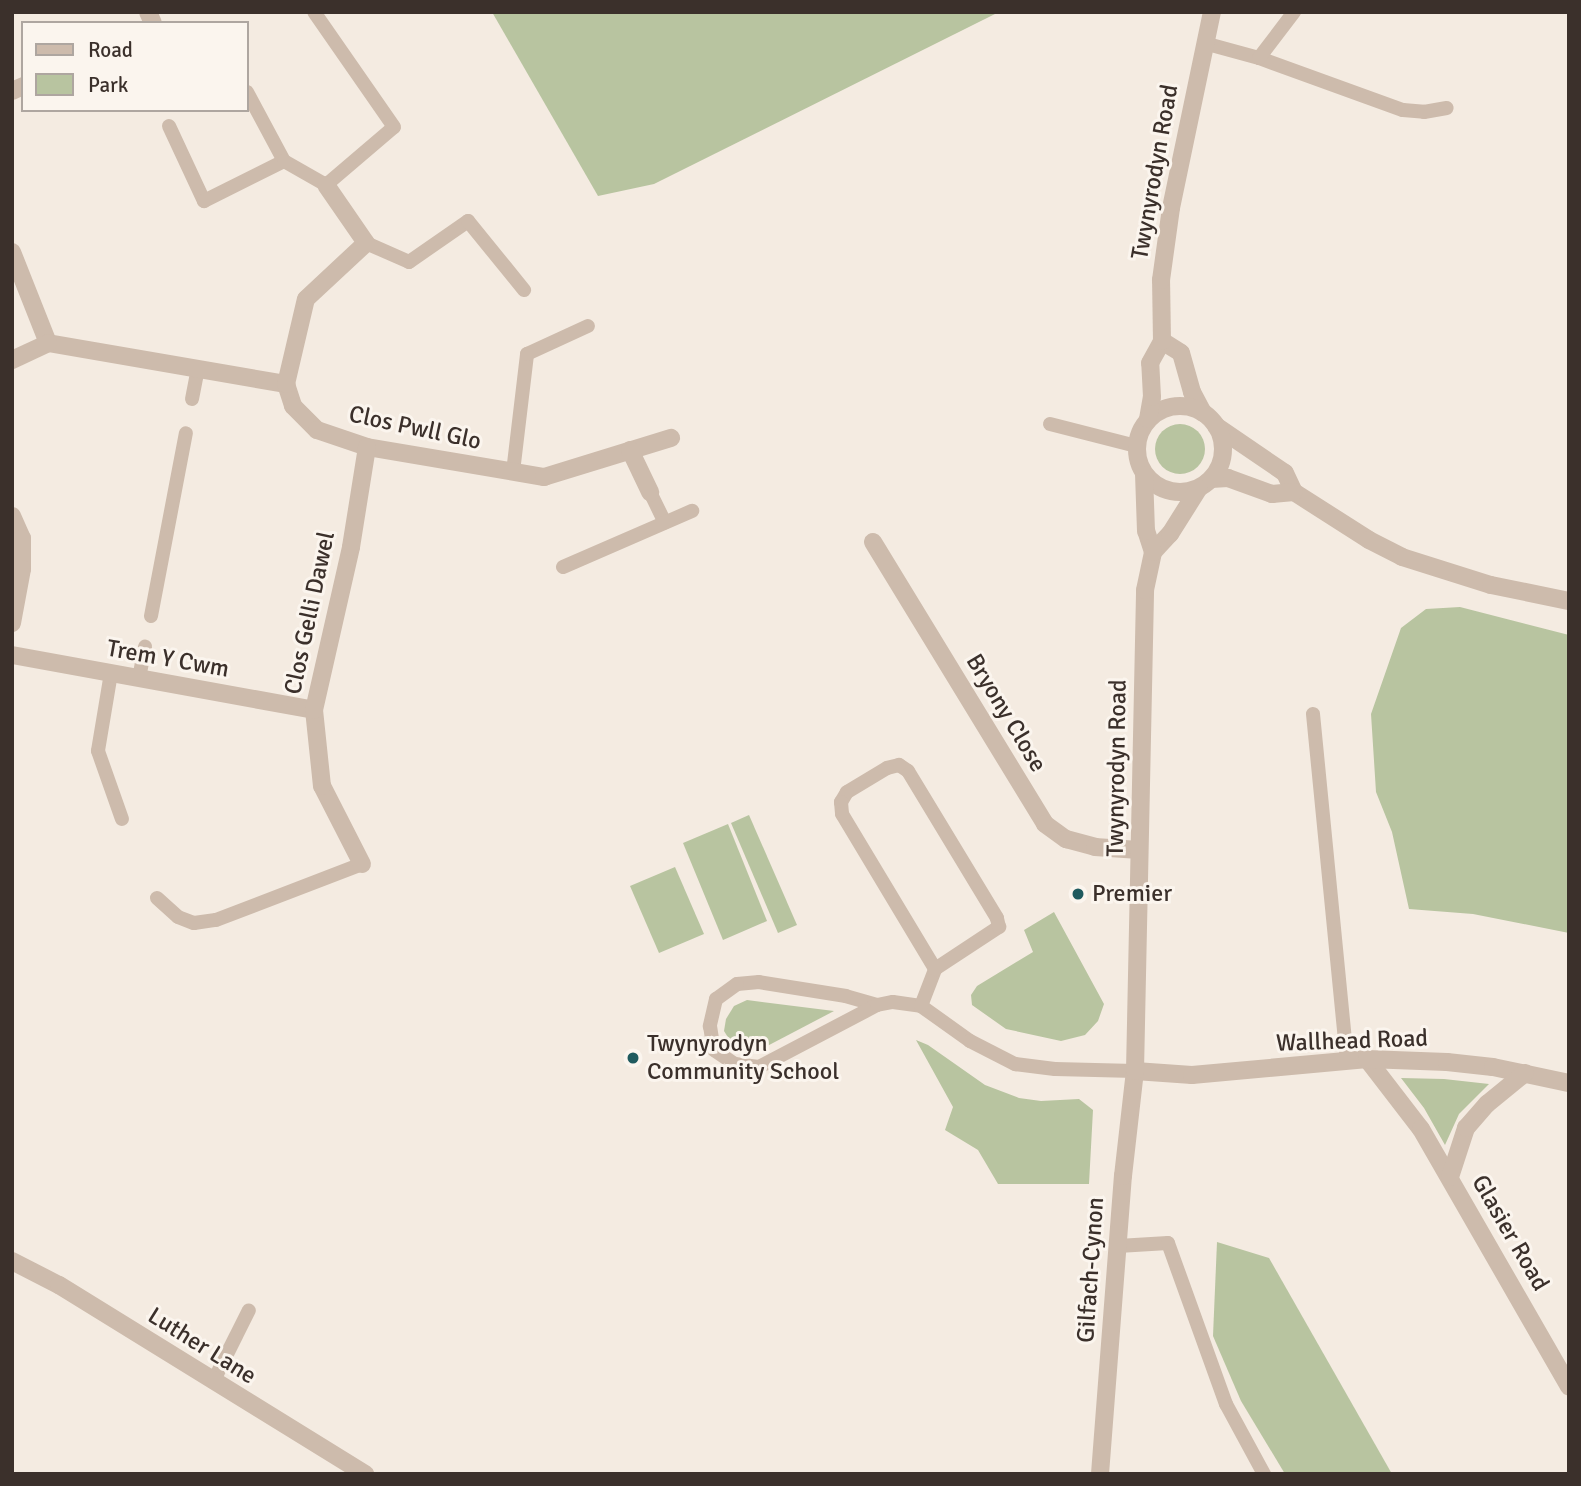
<!DOCTYPE html>
<html>
<head>
<meta charset="utf-8">
<style>
	body { margin:0 }
	#map { position:relative; width:1581px; height:1486px; overflow:hidden; background:#f4ebe1; font-family:Signika,sans-serif }
	div>[style] { position:absolute }
	.green>* { inset:0; background:#b8c4a0 }
	.round { border-radius:50% }
	.service>* { height:14px; margin:-7px; padding:0 7px; transform-origin:7px; border-radius:7px; background:#cdbbac }
	.minor>* { height:18px; margin:-9px; padding:0 9px; transform-origin:9px; border-radius:9px; background:#cdbbac }
	.tertiary>* { height:18px; margin:-9px; padding:0 9px; transform-origin:9px; border-radius:9px; background:#cdbbac }
	.tertiary>.ring { margin:-9px; padding:0; box-sizing:content-box; background:none; border:18px solid #cdbbac; border-radius:50% }
	.dots>* { width:19px; height:19px; translate:-50% -50%; box-sizing:border-box; border:4px solid #fbf5ee; border-radius:50% }
	span { translate:-50% -50%; white-space:nowrap; text-align:center; line-height:1.15; -webkit-text-stroke:6px #fbf5ee; paint-order:stroke }
	.street-label { font-size:24px; color:#3b302b }
	.poi-label { font-size:24px; color:#3b302b }
	.left { translate:0 -50%; text-align:left }
	.frame { position:absolute; inset:0; border:14px solid #3b302b; pointer-events:none }
	.legend { position:absolute; left:21px; top:21px; width:228px; height:91px; box-sizing:border-box; background:#fbf5ee; border:2px solid #aea6a0; margin:0; padding:9px 12px; list-style:none; font-size:21px; color:#3b302b }
	.legend li { display:flex; align-items:center; gap:14px; height:35px }
	.legend b { width:35px; border:2px solid #aea6a0 }
</style>
</head>
<body>
<div id="map">
	<div class="green">
		<div style="clip-path:polygon(492px 12px,999px 12px,654px 184px,598px 196px)"></div>
		<div class="round" style="left:1155px;top:424px;width:50px;height:50px"></div>
		<div style="clip-path:polygon(1460px 607px,1569px 635px,1569px 933px,1473px 914px,1409px 909px,1392px 832px,1376px 792px,1371px 714px,1401px 628px,1426px 609px)"></div>
		<div style="clip-path:polygon(749px 815px,797px 925px,778px 933px,731px 823px)"></div>
		<div style="clip-path:polygon(728px 824px,767px 921px,723px 940px,683px 843px)"></div>
		<div style="clip-path:polygon(675px 867px,704px 934px,659px 953px,630px 886px)"></div>
		<div style="clip-path:polygon(1054px 912px,1104px 1004px,1098px 1021px,1085px 1035px,1061px 1041px,1006px 1029px,972px 1005px,971px 995px,977px 986px,1033px 952px,1024px 930px)"></div>
		<div style="clip-path:polygon(747px 1000px,834px 1011px,754px 1053px,736px 1050px,724px 1031px,726px 1019px,734px 1006px)"></div>
		<div style="clip-path:polygon(916px 1040px,928px 1045px,985px 1085px,1019px 1098px,1041px 1101px,1079px 1099px,1093px 1110px,1089px 1184px,998px 1184px,978px 1150px,945px 1130px,953px 1107px)"></div>
		<div style="clip-path:polygon(1401px 1078px,1444px 1079px,1489px 1084px,1459px 1114px,1445px 1145px,1424px 1108px)"></div>
		<div style="clip-path:polygon(1217px 1242px,1269px 1258px,1392px 1474px,1285px 1474px,1241px 1401px,1213px 1336px)"></div>
	</div>
	<div class="service">
		<div style="left:1204px;top:43px;width:57px;rotate:15.3deg"></div>
		<div style="left:1259px;top:58px;width:153px;rotate:19.9deg"></div>
		<div style="left:1403px;top:110px;width:21px;rotate:5deg"></div>
		<div style="left:1424px;top:112px;width:23px;rotate:-10deg"></div>
		<div style="left:1259px;top:58px;width:58px;rotate:-52.7deg"></div>
		<div style="left:247px;top:92px;width:78px;rotate:61.8deg"></div>
		<div style="left:169px;top:126px;width:83px;rotate:65deg"></div>
		<div style="left:204px;top:201px;width:89px;rotate:-26.6deg"></div>
		<div style="left:284px;top:161px;width:48px;rotate:29.7deg"></div>
		<div style="left:326px;top:185px;width:89px;rotate:-40.5deg"></div>
		<div style="left:394px;top:127px;width:140px;rotate:-124.8deg"></div>
		<div style="left:366px;top:243px;width:47px;rotate:23.8deg"></div>
		<div style="left:409px;top:262px;width:72px;rotate:-34.8deg"></div>
		<div style="left:468px;top:221px;width:89px;rotate:50.9deg"></div>
		<div style="left:192px;top:399px;width:31px;rotate:-79deg"></div>
		<div style="left:1050px;top:424px;width:89px;rotate:14.3deg"></div>
		<div style="left:513px;top:472px;width:119px;rotate:-83.2deg"></div>
		<div style="left:527px;top:354px;width:67px;rotate:-24.7deg"></div>
		<div style="left:650px;top:492px;width:34px;rotate:64deg"></div>
		<div style="left:563px;top:567px;width:141px;rotate:-23.5deg"></div>
		<div style="left:151px;top:616px;width:186px;rotate:-79.2deg"></div>
		<div style="left:111px;top:673px;width:79px;rotate:99.5deg"></div>
		<div style="left:98px;top:751px;width:72px;rotate:70.6deg"></div>
		<div style="left:139px;top:678px;width:32px;rotate:-79deg"></div>
		<div style="left:1313px;top:714px;width:349px;rotate:84.4deg"></div>
		<div style="left:157px;top:898px;width:28px;rotate:42deg"></div>
		<div style="left:178px;top:917px;width:17px;rotate:21deg"></div>
		<div style="left:194px;top:923px;width:22px;rotate:-8deg"></div>
		<div style="left:216px;top:920px;width:156px;rotate:-21deg"></div>
		<div style="left:877px;top:1005px;width:32px;rotate:-164deg"></div>
		<div style="left:846px;top:996px;width:88px;rotate:-170.9deg"></div>
		<div style="left:759px;top:982px;width:22px;rotate:175deg"></div>
		<div style="left:737px;top:984px;width:26px;rotate:144deg"></div>
		<div style="left:716px;top:999px;width:28px;rotate:103deg"></div>
		<div style="left:710px;top:1026px;width:24px;rotate:81deg"></div>
		<div style="left:714px;top:1050px;width:25px;rotate:34deg"></div>
		<div style="left:735px;top:1064px;width:24px;rotate:7deg"></div>
		<div style="left:759px;top:1067px;width:133px;rotate:-27.7deg"></div>
		<div style="left:877px;top:1005px;width:16px;rotate:-11deg"></div>
		<div style="left:893px;top:1002px;width:28px;rotate:8deg"></div>
		<div style="left:921px;top:1006px;width:60px;rotate:35.5deg"></div>
		<div style="left:970px;top:1041px;width:51px;rotate:27.1deg"></div>
		<div style="left:1015px;top:1064px;width:40px;rotate:7.1deg"></div>
		<div style="left:1055px;top:1069px;width:80px;rotate:1.4deg"></div>
		<div style="left:921px;top:1006px;width:40px;rotate:-69deg"></div>
		<div style="left:935px;top:969px;width:77px;rotate:-33.3deg"></div>
		<div style="left:999px;top:927px;width:9px;rotate:-103deg"></div>
		<div style="left:997px;top:918px;width:172px;rotate:-121.2deg"></div>
		<div style="left:908px;top:771px;width:11px;rotate:-146deg"></div>
		<div style="left:899px;top:765px;width:12px;rotate:166deg"></div>
		<div style="left:887px;top:768px;width:47px;rotate:149deg"></div>
		<div style="left:847px;top:792px;width:12px;rotate:121deg"></div>
		<div style="left:841px;top:802px;width:12px;rotate:85deg"></div>
		<div style="left:842px;top:814px;width:181px;rotate:59deg"></div>
		<div style="left:1118px;top:1246px;width:50px;rotate:-3.4deg"></div>
		<div style="left:1168px;top:1243px;width:171px;rotate:70.2deg"></div>
		<div style="left:1226px;top:1404px;width:80px;rotate:61.5deg"></div>
		<div style="left:213px;top:1382px;width:80px;rotate:-63.4deg"></div>
	</div>
	<div class="minor">
		<div style="left:148px;top:12px;width:12px;rotate:66deg"></div>
		<div style="left:12px;top:91px;width:12px;rotate:-24deg"></div>
		<div style="left:12px;top:252px;width:98px;rotate:68.4deg"></div>
		<div style="left:48px;top:343px;width:242px;rotate:9.8deg"></div>
		<div style="left:12px;top:360px;width:40px;rotate:-25deg"></div>
		<div style="left:286px;top:384px;width:23px;rotate:72deg"></div>
		<div style="left:293px;top:406px;width:34px;rotate:45deg"></div>
		<div style="left:317px;top:430px;width:53px;rotate:18.8deg"></div>
		<div style="left:367px;top:447px;width:180px;rotate:9.6deg"></div>
		<div style="left:544px;top:477px;width:133px;rotate:-17.1deg"></div>
		<div style="left:286px;top:384px;width:87px;rotate:-76.8deg"></div>
		<div style="left:306px;top:299px;width:82px;rotate:-43deg"></div>
		<div style="left:366px;top:243px;width:70px;rotate:-124.6deg"></div>
		<div style="left:1216px;top:426px;width:83px;rotate:34.3deg"></div>
		<div style="left:1285px;top:473px;width:21px;rotate:65deg"></div>
		<div style="left:1294px;top:492px;width:89px;rotate:32.6deg"></div>
		<div style="left:1369px;top:540px;width:37px;rotate:27deg"></div>
		<div style="left:1402px;top:557px;width:93px;rotate:17.5deg"></div>
		<div style="left:1491px;top:585px;width:80px;rotate:11.6deg"></div>
		<div style="left:630px;top:450px;width:47px;rotate:64.5deg"></div>
		<div style="left:1211px;top:479px;width:17px;rotate:-3deg"></div>
		<div style="left:1228px;top:478px;width:47px;rotate:20deg"></div>
		<div style="left:1272px;top:494px;width:22px;rotate:-5deg"></div>
		<div style="left:12px;top:516px;width:24px;rotate:66deg"></div>
		<div style="left:22px;top:538px;width:31px;rotate:90deg"></div>
		<div style="left:22px;top:569px;width:55px;rotate:100.5deg"></div>
		<div style="left:873px;top:542px;width:330px;rotate:58.6deg"></div>
		<div style="left:1045px;top:824px;width:26px;rotate:36deg"></div>
		<div style="left:1066px;top:839px;width:30px;rotate:15deg"></div>
		<div style="left:1095px;top:847px;width:44px;rotate:3.9deg"></div>
		<div style="left:12px;top:655px;width:307px;rotate:10.3deg"></div>
		<div style="left:362px;top:864px;width:88px;rotate:-117.1deg"></div>
		<div style="left:322px;top:786px;width:76px;rotate:-96deg"></div>
		<div style="left:314px;top:710px;width:167px;rotate:-77.2deg"></div>
		<div style="left:351px;top:547px;width:101px;rotate:-80.9deg"></div>
		<div style="left:1367px;top:1059px;width:88px;rotate:52.4deg"></div>
		<div style="left:1421px;top:1129px;width:297px;rotate:60.1deg"></div>
		<div style="left:1135px;top:1071px;width:57px;rotate:4deg"></div>
		<div style="left:1192px;top:1075px;width:176px;rotate:-5.2deg"></div>
		<div style="left:1367px;top:1059px;width:80px;rotate:2.1deg"></div>
		<div style="left:1447px;top:1062px;width:46px;rotate:6.2deg"></div>
		<div style="left:1493px;top:1067px;width:78px;rotate:11.9deg"></div>
		<div style="left:1450px;top:1177px;width:52px;rotate:-71.9deg"></div>
		<div style="left:1466px;top:1128px;width:32px;rotate:-49deg"></div>
		<div style="left:1487px;top:1104px;width:49px;rotate:-39.2deg"></div>
		<div style="left:12px;top:1261px;width:53px;rotate:27.1deg"></div>
		<div style="left:59px;top:1285px;width:360px;rotate:31.7deg"></div>
	</div>
	<div class="tertiary">
		<div style="left:1162px;top:341px;width:22px;rotate:32deg"></div>
		<div style="left:1181px;top:353px;width:41px;rotate:74.2deg"></div>
		<div style="left:1192px;top:392px;width:24px;rotate:62deg"></div>
		<div class="ring" style="left:1137px;top:406px;width:68px;height:68px"></div>
		<div style="left:1148px;top:419px;width:22px;rotate:-80deg"></div>
		<div style="left:1152px;top:397px;width:34px;rotate:-93deg"></div>
		<div style="left:1150px;top:363px;width:25px;rotate:-61deg"></div>
		<div style="left:1162px;top:341px;width:61px;rotate:-90.9deg"></div>
		<div style="left:1161px;top:280px;width:73px;rotate:-82.1deg"></div>
		<div style="left:1171px;top:208px;width:200px;rotate:-78.2deg"></div>
		<div style="left:1153px;top:552px;width:25px;rotate:-47deg"></div>
		<div style="left:1170px;top:534px;width:54px;rotate:-57.8deg"></div>
		<div style="left:1100px;top:1474px;width:299px;rotate:-85.6deg"></div>
		<div style="left:1123px;top:1176px;width:106px;rotate:-83.5deg"></div>
		<div style="left:1135px;top:1071px;width:481px;rotate:-88.8deg"></div>
		<div style="left:1145px;top:590px;width:39px;rotate:-78deg"></div>
		<div style="left:1153px;top:552px;width:22px;rotate:-108deg"></div>
		<div style="left:1146px;top:531px;width:56px;rotate:-92deg"></div>
	</div>
	<div class="dots">
		<div style="left:1078px;top:894px;background:#1f5a5e"></div>
		<div style="left:633px;top:1058px;background:#1f5a5e"></div>
	</div>
	<div class="street-label">
		<span style="left:1155px;top:172px;rotate:-80deg">Twynyrodyn Road</span>
		<span style="left:415px;top:428px;rotate:12deg">Clos Pwll Glo</span>
		<span style="left:310px;top:613px;rotate:-78deg">Clos Gelli Dawel</span>
		<span style="left:168px;top:659px;rotate:10deg">Trem Y Cwm</span>
		<span style="left:1006px;top:713px;rotate:59deg">Bryony Close</span>
		<span style="left:1117px;top:768px;rotate:-89deg">Twynyrodyn Road</span>
		<span style="left:1352px;top:1041px;rotate:-2deg">Wallhead Road</span>
		<span style="left:1510px;top:1233px;rotate:60deg">Glasier Road</span>
		<span style="left:1091px;top:1270px;rotate:-86deg">Gilfach-Cynon</span>
		<span style="left:202px;top:1346px;rotate:32deg">Luther Lane</span>
	</div>
	<div class="poi-label">
		<span class="left" style="left:1092px;top:894px">Premier</span>
		<span class="left" style="left:647px;top:1058px">Twynyrodyn<br>Community School</span>
	</div>
	<div class="frame"></div>
	<ul class="legend">
	<li><b style="height:9px;background:#cdbbac"></b>Road</li>
	<li><b style="height:19px;background:#b8c4a0"></b>Park</li>
	</ul>
</div>
</body>
</html>
